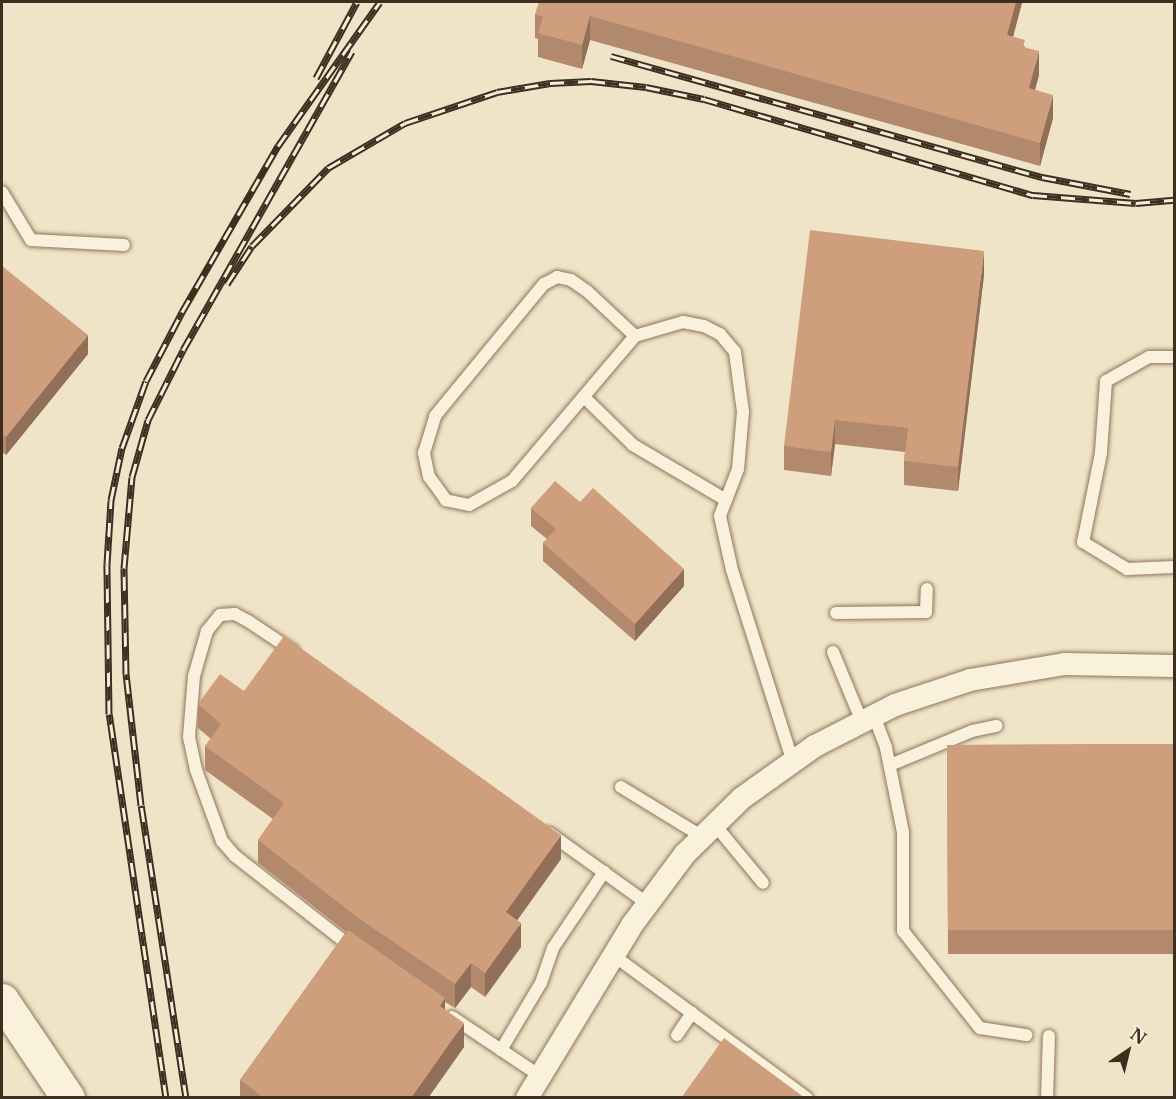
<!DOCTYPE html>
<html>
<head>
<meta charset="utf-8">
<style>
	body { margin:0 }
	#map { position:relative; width:1176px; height:1099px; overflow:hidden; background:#f0e4c8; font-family:"Libre Baskerville",serif }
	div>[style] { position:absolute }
	.roads { filter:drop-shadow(0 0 2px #8d765c) drop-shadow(0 0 2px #8d765c) }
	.lane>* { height:12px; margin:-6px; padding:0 6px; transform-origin:6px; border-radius:6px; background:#faf1dc }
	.street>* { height:22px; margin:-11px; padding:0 11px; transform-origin:11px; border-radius:11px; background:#faf1dc }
	.secondary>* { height:33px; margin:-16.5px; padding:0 16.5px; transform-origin:16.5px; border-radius:16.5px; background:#faf1dc }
	.rail>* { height:7px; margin-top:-3.5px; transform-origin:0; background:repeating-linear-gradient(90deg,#f7eed8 0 14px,#3d2e20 0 28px); box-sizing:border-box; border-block:2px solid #3d2e20 }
	.wall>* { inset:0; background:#b2896c }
	.shaded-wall>* { inset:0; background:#916f58 }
	.building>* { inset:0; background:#cf9f7d }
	span { translate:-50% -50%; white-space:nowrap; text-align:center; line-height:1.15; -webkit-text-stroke:5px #f7eed8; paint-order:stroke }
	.frame { position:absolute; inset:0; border:3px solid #3d2e20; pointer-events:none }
	.north { position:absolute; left:1098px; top:1021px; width:60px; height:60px; -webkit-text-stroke:4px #f7eed8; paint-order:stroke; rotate:35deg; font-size:16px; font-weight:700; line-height:24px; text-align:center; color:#3d2e20 }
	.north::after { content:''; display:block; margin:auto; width:21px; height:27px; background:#3d2e20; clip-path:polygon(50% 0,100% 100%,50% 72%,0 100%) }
</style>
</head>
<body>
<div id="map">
	<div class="roads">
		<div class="lane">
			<div style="left:2px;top:192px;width:56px;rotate:58.9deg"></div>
			<div style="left:31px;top:240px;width:93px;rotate:3.1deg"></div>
			<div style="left:635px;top:336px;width:190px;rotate:130.3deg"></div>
			<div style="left:512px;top:481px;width:49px;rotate:150.8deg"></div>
			<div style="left:469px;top:505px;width:24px;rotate:-168deg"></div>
			<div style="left:446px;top:500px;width:29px;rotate:-126deg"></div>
			<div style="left:429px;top:477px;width:25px;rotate:-102deg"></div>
			<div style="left:424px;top:453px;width:39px;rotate:-73deg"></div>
			<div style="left:435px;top:416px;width:171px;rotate:-50.5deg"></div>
			<div style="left:544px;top:284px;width:15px;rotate:-28deg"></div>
			<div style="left:557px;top:277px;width:14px;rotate:12deg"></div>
			<div style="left:571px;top:280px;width:19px;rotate:35deg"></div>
			<div style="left:587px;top:291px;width:66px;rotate:43.2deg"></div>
			<div style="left:635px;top:336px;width:50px;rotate:-16.3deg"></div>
			<div style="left:683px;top:322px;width:21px;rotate:11deg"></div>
			<div style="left:704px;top:326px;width:18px;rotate:27deg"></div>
			<div style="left:720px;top:334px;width:23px;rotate:50deg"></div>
			<div style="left:735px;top:352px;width:61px;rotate:82.4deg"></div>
			<div style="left:743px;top:412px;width:57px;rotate:95deg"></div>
			<div style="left:738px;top:469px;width:50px;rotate:111deg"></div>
			<div style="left:720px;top:516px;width:55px;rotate:77.5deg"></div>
			<div style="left:732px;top:570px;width:201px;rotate:72.4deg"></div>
			<div style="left:1174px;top:357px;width:25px;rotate:180deg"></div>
			<div style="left:1149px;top:357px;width:49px;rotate:150.8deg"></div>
			<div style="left:1106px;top:381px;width:72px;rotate:94deg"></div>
			<div style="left:1101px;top:453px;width:91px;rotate:101.4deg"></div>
			<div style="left:1083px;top:542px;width:52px;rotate:31.5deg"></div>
			<div style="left:1127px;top:569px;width:47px;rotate:-2.4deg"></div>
			<div style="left:584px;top:397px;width:69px;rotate:44.4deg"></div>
			<div style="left:633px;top:445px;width:108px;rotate:30.6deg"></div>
			<div style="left:836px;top:613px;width:90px;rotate:-0.6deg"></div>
			<div style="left:926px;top:612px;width:23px;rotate:-88deg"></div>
			<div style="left:293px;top:651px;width:54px;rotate:-146.3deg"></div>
			<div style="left:248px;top:621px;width:15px;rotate:-152deg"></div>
			<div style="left:235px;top:614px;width:15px;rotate:176deg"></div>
			<div style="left:220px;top:615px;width:21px;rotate:129deg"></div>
			<div style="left:207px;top:631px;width:47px;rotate:106.1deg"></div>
			<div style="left:194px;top:676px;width:61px;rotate:94.7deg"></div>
			<div style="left:189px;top:737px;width:34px;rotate:78deg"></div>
			<div style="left:196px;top:770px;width:76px;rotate:69.9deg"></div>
			<div style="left:222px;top:841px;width:20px;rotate:49deg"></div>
			<div style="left:235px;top:856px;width:151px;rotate:38deg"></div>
			<div style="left:833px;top:652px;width:76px;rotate:67.5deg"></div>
			<div style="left:874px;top:716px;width:34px;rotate:69deg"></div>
			<div style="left:886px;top:748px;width:86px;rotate:78.6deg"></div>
			<div style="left:903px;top:832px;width:99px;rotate:90deg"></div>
			<div style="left:903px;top:931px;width:124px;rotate:51.6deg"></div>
			<div style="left:980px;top:1028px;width:47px;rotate:8.7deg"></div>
			<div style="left:890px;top:765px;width:89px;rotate:-22.5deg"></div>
			<div style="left:972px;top:731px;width:25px;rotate:-12deg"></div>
			<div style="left:621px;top:787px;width:96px;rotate:31.4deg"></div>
			<div style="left:715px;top:825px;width:75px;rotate:50.4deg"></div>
			<div style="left:549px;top:833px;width:122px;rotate:35.6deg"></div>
			<div style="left:613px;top:955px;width:241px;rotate:36.4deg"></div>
			<div style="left:452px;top:1017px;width:106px;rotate:33.8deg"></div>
			<div style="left:677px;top:1035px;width:27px;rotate:-56deg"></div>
			<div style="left:501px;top:1050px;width:78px;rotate:-59.2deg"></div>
			<div style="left:541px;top:983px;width:37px;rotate:-71deg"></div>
			<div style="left:553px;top:948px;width:92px;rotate:-56.1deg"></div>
			<div style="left:1047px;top:1098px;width:62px;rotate:-88.2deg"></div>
		</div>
		<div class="street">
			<div style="left:527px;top:1098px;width:202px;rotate:-58.7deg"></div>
			<div style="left:632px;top:925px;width:89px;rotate:-53.3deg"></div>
			<div style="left:685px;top:854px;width:80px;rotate:-44.5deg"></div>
			<div style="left:742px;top:798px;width:90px;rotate:-35.5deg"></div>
			<div style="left:815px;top:746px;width:90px;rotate:-27.1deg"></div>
			<div style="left:895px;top:705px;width:79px;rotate:-18.4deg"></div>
			<div style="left:970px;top:680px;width:96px;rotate:-9.6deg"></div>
			<div style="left:1065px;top:664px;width:109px;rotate:1.1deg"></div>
		</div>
		<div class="secondary">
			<div style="left:2px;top:1000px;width:118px;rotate:56deg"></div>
		</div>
	</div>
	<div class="rail">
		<div style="left:611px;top:56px;width:448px;rotate:15.7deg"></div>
		<div style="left:1042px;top:177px;width:90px;rotate:10.9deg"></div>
		<div style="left:316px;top:78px;width:86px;rotate:-61.7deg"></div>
		<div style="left:227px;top:284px;width:45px;rotate:-56.7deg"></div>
		<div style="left:252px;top:246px;width:109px;rotate:-45.7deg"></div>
		<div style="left:328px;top:168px;width:89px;rotate:-30.3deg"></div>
		<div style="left:405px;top:123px;width:97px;rotate:-18.6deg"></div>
		<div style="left:497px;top:92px;width:54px;rotate:-9.6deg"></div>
		<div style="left:550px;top:83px;width:41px;rotate:-2.8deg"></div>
		<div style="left:591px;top:81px;width:55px;rotate:6.2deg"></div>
		<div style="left:646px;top:87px;width:59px;rotate:11.7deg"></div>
		<div style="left:704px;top:99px;width:343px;rotate:16.3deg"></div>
		<div style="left:1033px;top:195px;width:103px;rotate:4.4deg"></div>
		<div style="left:1136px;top:203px;width:38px;rotate:-5deg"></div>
		<div style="left:166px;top:1098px;width:388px;rotate:-98.4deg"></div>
		<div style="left:109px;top:714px;width:150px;rotate:-90.8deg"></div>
		<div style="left:107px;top:564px;width:64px;rotate:-86.4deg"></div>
		<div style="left:111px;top:500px;width:53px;rotate:-78.1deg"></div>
		<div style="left:122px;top:448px;width:71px;rotate:-70.3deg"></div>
		<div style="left:146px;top:381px;width:78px;rotate:-62.4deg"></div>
		<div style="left:182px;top:312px;width:192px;rotate:-60deg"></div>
		<div style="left:278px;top:146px;width:176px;rotate:-54.7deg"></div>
		<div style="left:186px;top:1098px;width:296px;rotate:-98.7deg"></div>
		<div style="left:141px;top:805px;width:132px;rotate:-96.5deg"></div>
		<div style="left:126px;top:674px;width:106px;rotate:-91.1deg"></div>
		<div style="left:124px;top:568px;width:91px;rotate:-85deg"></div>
		<div style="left:132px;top:477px;width:59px;rotate:-74.3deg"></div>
		<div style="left:148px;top:420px;width:78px;rotate:-63.4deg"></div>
		<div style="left:183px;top:350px;width:343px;rotate:-60.5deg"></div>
	</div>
	<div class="wall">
		<div style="clip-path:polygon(1022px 2px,1013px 37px,1025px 47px,1039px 75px,1035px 89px,1053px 118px,1040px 166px,590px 40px,582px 69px,538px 57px,538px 39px,535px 38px,535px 14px)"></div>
		<div style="clip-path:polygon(2px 266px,88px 354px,6px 455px,2px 452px)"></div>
		<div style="clip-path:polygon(984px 275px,958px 491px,904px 485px,904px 461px,905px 452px,835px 444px,831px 476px,784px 470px,784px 446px)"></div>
		<div style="clip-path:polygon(580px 502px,684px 586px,635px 641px,543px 561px,543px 543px,547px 539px,531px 526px,531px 508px)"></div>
		<div style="clip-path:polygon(244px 691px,561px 859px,517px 920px,521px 947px,485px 997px,471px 987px,455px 1008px,445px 1002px,445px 1010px,464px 1047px,428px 1098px,240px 1098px,240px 1080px,346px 932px,258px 863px,258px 840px,273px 819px,205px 770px,205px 746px,211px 739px,198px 728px,198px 704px)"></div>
		<div style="clip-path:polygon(1174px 744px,1174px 954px,948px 954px,947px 745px)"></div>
	</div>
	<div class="shaded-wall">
		<div style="clip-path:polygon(1016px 2px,1022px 2px,1022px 3px,1007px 59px,1007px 35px)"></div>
		<div style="clip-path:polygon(590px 16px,590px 40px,582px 69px,582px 45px)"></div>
		<div style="clip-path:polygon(1039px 51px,1039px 75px,1029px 112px,1029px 88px)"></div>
		<div style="clip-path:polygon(1053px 95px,1053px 118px,1040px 166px,1040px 143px)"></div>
		<div style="clip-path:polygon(984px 251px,984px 275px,958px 491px,958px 467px)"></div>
		<div style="clip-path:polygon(88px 335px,88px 354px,6px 455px,6px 437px)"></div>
		<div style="clip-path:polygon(835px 420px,835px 444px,831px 476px,831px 452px)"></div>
		<div style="clip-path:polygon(684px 569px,684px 586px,635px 641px,635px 624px)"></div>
		<div style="clip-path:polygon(561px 835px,561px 859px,506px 936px,506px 912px)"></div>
		<div style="clip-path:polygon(521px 923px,521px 947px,485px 997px,485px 973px)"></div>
		<div style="clip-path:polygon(471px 963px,471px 987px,455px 1008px,455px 984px)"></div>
		<div style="clip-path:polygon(445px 998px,445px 1022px,440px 1006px)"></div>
		<div style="clip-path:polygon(464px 1023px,464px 1047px,428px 1098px,411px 1098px)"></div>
	</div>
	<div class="building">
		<div style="clip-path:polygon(539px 2px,1016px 2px,1007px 35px,1025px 40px,1023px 47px,1039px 51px,1029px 88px,1053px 95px,1040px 143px,590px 16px,582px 45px,538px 33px,543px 17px,535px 14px)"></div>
		<div style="clip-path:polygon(810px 230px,984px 251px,958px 467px,904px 461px,908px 428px,835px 420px,831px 452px,784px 446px)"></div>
		<div style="clip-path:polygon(2px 266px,88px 335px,6px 437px,2px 433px)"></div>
		<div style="clip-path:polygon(555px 481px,580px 502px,593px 488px,684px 569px,635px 624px,543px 543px,556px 529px,531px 508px)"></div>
		<div style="clip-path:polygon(284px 636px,561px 835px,506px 912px,521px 923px,485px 973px,471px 963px,455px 984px,357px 917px,258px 840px,284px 803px,205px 746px,221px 724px,198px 704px,220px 674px,244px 691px)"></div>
		<div style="clip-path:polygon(1174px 744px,1174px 930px,948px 930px,947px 745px)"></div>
		<div style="clip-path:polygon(348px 930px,445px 998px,440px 1006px,464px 1023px,411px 1098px,264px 1098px,240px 1080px)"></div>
		<div style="clip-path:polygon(724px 1038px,805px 1098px,681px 1098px)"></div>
	</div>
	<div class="frame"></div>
	<div class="north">N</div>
</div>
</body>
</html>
